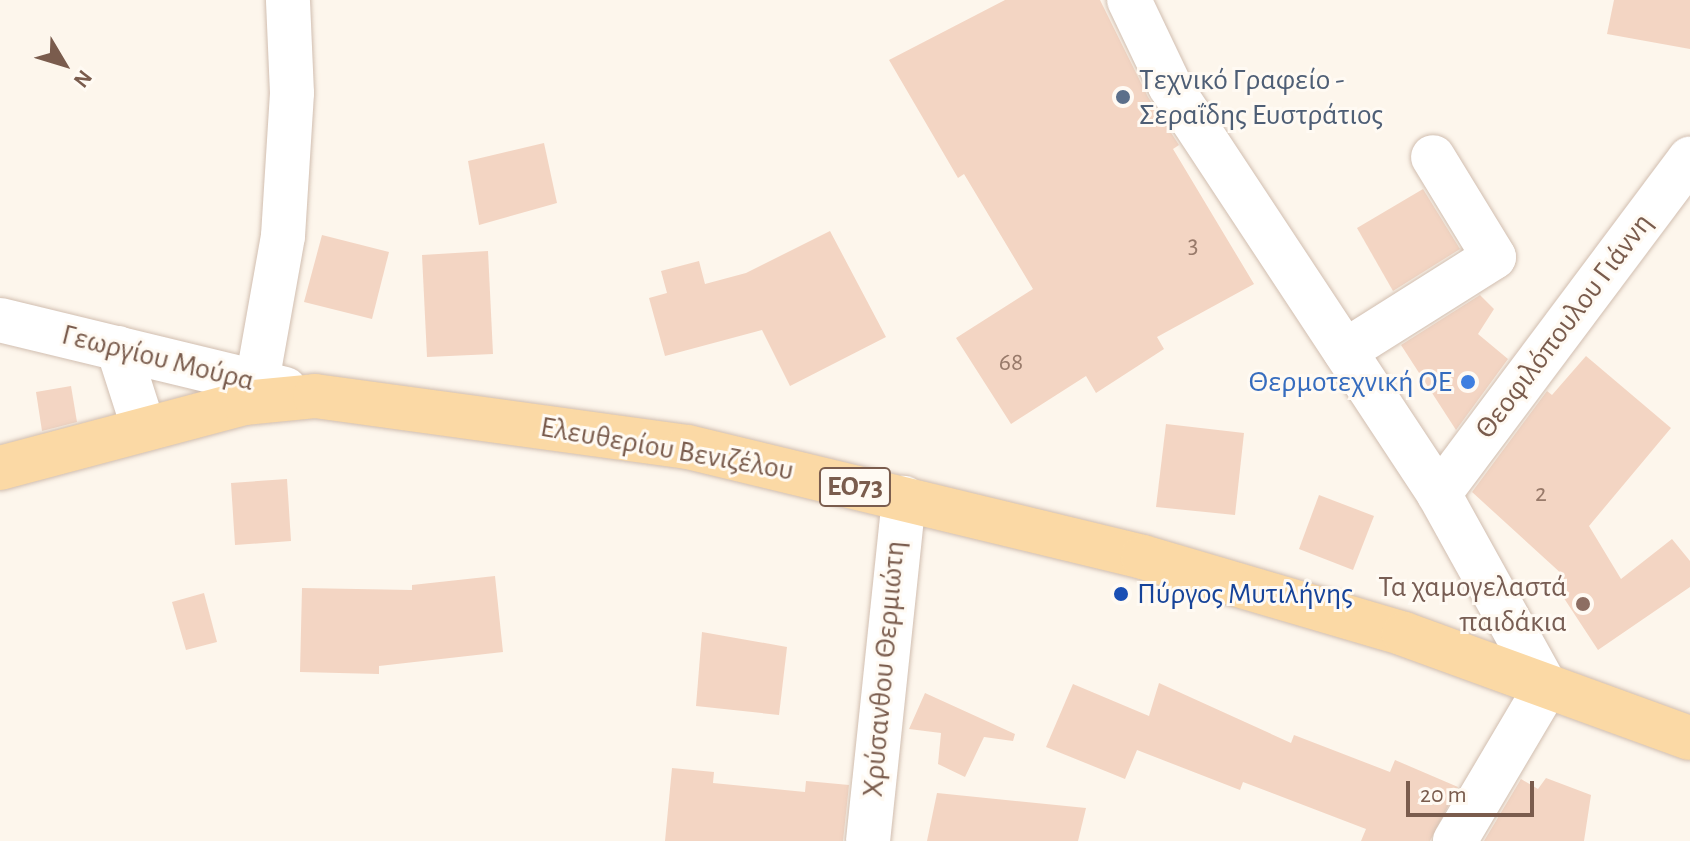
<!DOCTYPE html>
<html>
<head>
<meta charset="utf-8">
<style>
	body { margin:0 }
	#map { position:relative; width:1690px; height:841px; overflow:hidden; background:#fdf6ec; font-family:"Alegreya Sans",sans-serif }
	div>[style] { position:absolute }
	.building>* { inset:0; background:#f3d5c3 }
	.roads { filter:drop-shadow(0 0 2px #d1beb0) drop-shadow(0 0 2px #d1beb0) }
	.minor>* { height:44px; margin:-22px; padding:0 22px; transform-origin:22px; border-radius:22px; background:#fff }
	.major>* { height:44px; margin:-22px; padding:0 22px; transform-origin:22px; border-radius:22px; background:#fbd9a5 }
	.dots>* { width:22px; height:22px; translate:-50% -50%; box-sizing:border-box; border:4px solid #fffaf3; border-radius:50% }
	span { translate:-50% -50%; white-space:nowrap; text-align:center; line-height:1.15; -webkit-text-stroke:6px #fffaf3; paint-order:stroke }
	.number-label { font-size:26px; color:#987a6a }
	.number-label span { -webkit-text-stroke-width:0 }
	.shield-label span { padding:2px 6px; background:#fffaf3; border:2px solid; border-radius:6px; -webkit-text-stroke-width:0 }
	.shield-label { font-size:28px; color:#7a5c4d; font-weight:700 }
	.service-label { font-size:30px; color:#4e5e75 }
	.left { translate:0 -50%; text-align:left }
	.street-label { font-size:30px; color:#7a5c4d }
	.shop-label { font-size:30px; color:#366cbe }
	.right { translate:-100% -50%; text-align:right }
	.education-label { font-size:30px; color:#785e54 }
	.transit-label { font-size:30px; color:#164399 }
	.north { position:absolute; left:24px; top:24px; width:80px; height:80px; -webkit-text-stroke:6px #fffaf3; paint-order:stroke; rotate:128deg; font-size:22px; font-weight:700; line-height:32px; text-align:center; color:#7a5c4d }
	.north::after { content:''; display:block; margin:auto; width:28px; height:36px; background:#7a5c4d; clip-path:polygon(50% 0,100% 100%,50% 72%,0 100%) }
	.scale { position:absolute; left:1406px; top:781px; width:128px; height:36px; box-sizing:border-box; border:4px solid #7a5c4d; border-top:0; padding-left:10px; font-size:24px; line-height:28px; white-space:nowrap; color:#7a5c4d; -webkit-text-stroke:6px #fffaf3; paint-order:stroke }
</style>
</head>
<body>
<div id="map">
	<div class="building">
		<div style="clip-path:polygon(1005px 0,1100px 0,1148px 97px,1179px 145px,1173px 149px,1254px 284px,1157px 337px,1164px 349px,1096px 393px,1086px 376px,1011px 424px,956px 338px,1033px 289px,964px 174px,958px 178px,889px 60px)"></div>
		<div style="clip-path:polygon(1614px 0,1690px 0,1690px 49px,1607px 34px)"></div>
		<div style="clip-path:polygon(544px 143px,557px 203px,479px 225px,468px 161px)"></div>
		<div style="clip-path:polygon(1423px 189px,1460px 249px,1393px 291px,1357px 228px)"></div>
		<div style="clip-path:polygon(830px 231px,886px 337px,790px 386px,762px 330px,665px 356px,649px 298px,667px 293px,661px 271px,699px 261px,705px 284px,746px 273px)"></div>
		<div style="clip-path:polygon(322px 235px,389px 252px,372px 319px,304px 302px)"></div>
		<div style="clip-path:polygon(488px 251px,493px 354px,427px 357px,422px 255px)"></div>
		<div style="clip-path:polygon(1480px 295px,1494px 309px,1478px 334px,1508px 359px,1456px 430px,1401px 345px)"></div>
		<div style="clip-path:polygon(1586px 356px,1671px 428px,1589px 526px,1621px 579px,1672px 539px,1690px 561px,1690px 587px,1598px 650px,1554px 583px,1564px 576px,1472px 492px,1547px 391px,1552px 395px)"></div>
		<div style="clip-path:polygon(71px 386px,77px 422px,42px 431px,36px 392px)"></div>
		<div style="clip-path:polygon(1166px 424px,1244px 433px,1235px 515px,1156px 507px)"></div>
		<div style="clip-path:polygon(287px 479px,291px 541px,235px 545px,231px 483px)"></div>
		<div style="clip-path:polygon(1319px 495px,1374px 516px,1353px 570px,1299px 549px)"></div>
		<div style="clip-path:polygon(495px 576px,503px 652px,379px 666px,379px 674px,300px 672px,302px 588px,412px 590px,412px 585px)"></div>
		<div style="clip-path:polygon(204px 593px,217px 642px,186px 650px,172px 602px)"></div>
		<div style="clip-path:polygon(702px 632px,787px 647px,779px 715px,696px 706px)"></div>
		<div style="clip-path:polygon(1159px 683px,1291px 743px,1294px 735px,1390px 772px,1395px 760px,1458px 787px,1430px 841px,1361px 841px,1366px 829px,1243px 782px,1240px 790px,1137px 750px,1125px 779px,1046px 747px,1073px 684px,1149px 716px)"></div>
		<div style="clip-path:polygon(925px 693px,1015px 734px,1013px 741px,984px 737px,965px 777px,938px 764px,941px 733px,909px 729px)"></div>
		<div style="clip-path:polygon(672px 768px,714px 772px,713px 783px,805px 792px,806px 781px,849px 785px,843px 841px,665px 841px)"></div>
		<div style="clip-path:polygon(1546px 778px,1591px 795px,1584px 841px,1484px 841px,1521px 779px,1538px 789px)"></div>
		<div style="clip-path:polygon(937px 793px,1086px 808px,1078px 841px,927px 841px)"></div>
	</div>
	<div class="roads">
		<div class="minor">
			<div style="left:1129px;top:0;width:95px;rotate:64.5deg"></div>
			<div style="left:1170px;top:86px;width:489px;rotate:56.6deg"></div>
			<div style="left:1439px;top:494px;width:221px;rotate:61deg"></div>
			<div style="left:1546px;top:687px;width:179px;rotate:120.6deg"></div>
			<div style="left:0;top:320px;width:293px;rotate:13.6deg"></div>
			<div style="left:118px;top:348px;width:85px;rotate:72.2deg"></div>
			<div style="left:1345px;top:351px;width:176px;rotate:-32.2deg"></div>
			<div style="left:1494px;top:257px;width:117px;rotate:-121.4deg"></div>
			<div style="left:257px;top:382px;width:148px;rotate:-79.9deg"></div>
			<div style="left:283px;top:236px;width:143px;rotate:-86.4deg"></div>
			<div style="left:292px;top:93px;width:93px;rotate:-92.5deg"></div>
			<div style="left:1439px;top:494px;width:419px;rotate:-53.2deg"></div>
			<div style="left:868px;top:841px;width:345px;rotate:-84deg"></div>
		</div>
		<div class="major">
			<div style="left:0;top:468px;width:253px;rotate:-14.9deg"></div>
			<div style="left:244px;top:403px;width:71px;rotate:-5.6deg"></div>
			<div style="left:315px;top:396px;width:376px;rotate:7.8deg"></div>
			<div style="left:688px;top:447px;width:468px;rotate:13.6deg"></div>
			<div style="left:1143px;top:557px;width:272px;rotate:16.4deg"></div>
			<div style="left:1404px;top:634px;width:304px;rotate:20deg"></div>
		</div>
	</div>
	<div class="dots">
		<div style="left:1123px;top:97px;background:#5c6f8a"></div>
		<div style="left:1468px;top:382px;background:#3f7fe0"></div>
		<div style="left:1121px;top:594px;background:#1a4fb4"></div>
		<div style="left:1583px;top:604px;background:#8d6e63"></div>
	</div>
	<div class="number-label">
		<span style="left:1193px;top:246px">3</span>
		<span style="left:1011px;top:363px">68</span>
		<span style="left:1541px;top:494px">2</span>
	</div>
	<div class="shield-label">
		<span style="left:855px;top:487px">ΕΟ73</span>
	</div>
	<div class="service-label">
		<span class="left" style="left:1139px;top:97px">Τεχνικό Γραφείο -<br>Σεραΐδης Ευστράτιος</span>
	</div>
	<div class="street-label">
		<span style="left:1564px;top:326px;rotate:-53deg">Θεοφιλόπουλου Γιάννη</span>
		<span style="left:158px;top:358px;rotate:14deg">Γεωργίου Μούρα</span>
		<span style="left:667px;top:449px;rotate:10deg">Ελευθερίου Βενιζέλου</span>
		<span style="left:884px;top:669px;rotate:-85deg">Χρύσανθου Θερμιώτη</span>
	</div>
	<div class="shop-label">
		<span class="right" style="left:1452px;top:382px">Θερμοτεχνική ΟΕ</span>
	</div>
	<div class="education-label">
		<span class="right" style="left:1567px;top:604px">Τα χαμογελαστά<br>παιδάκια</span>
	</div>
	<div class="transit-label">
		<span class="left" style="left:1137px;top:594px">Πύργος Μυτιλήνης</span>
	</div>
	<div class="north">N</div>
	<div class="scale">20 m</div>
</div>
</body>
</html>
